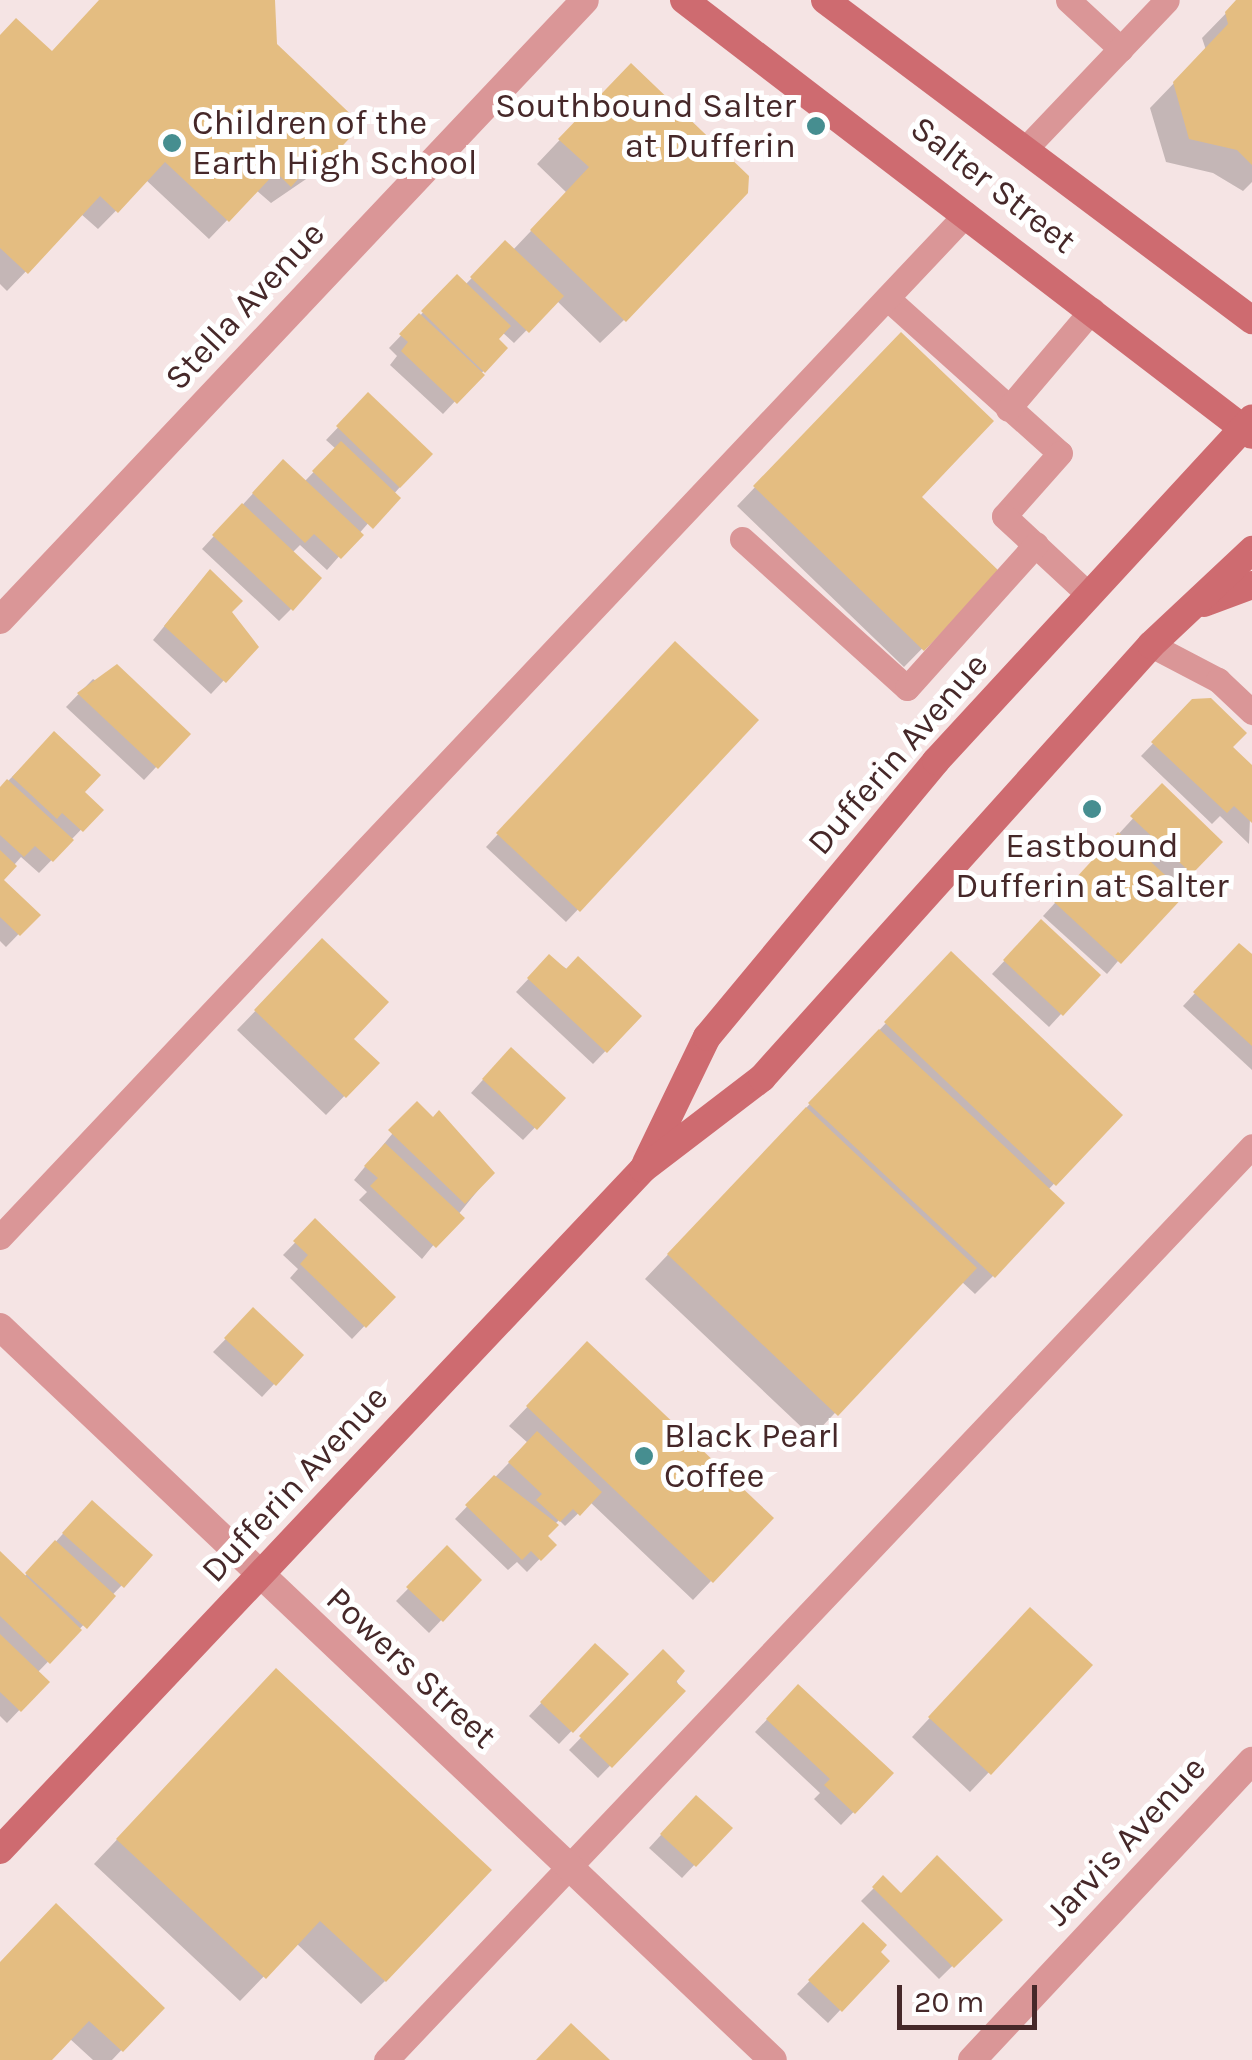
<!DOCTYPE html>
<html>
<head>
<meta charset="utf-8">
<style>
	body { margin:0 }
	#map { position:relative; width:1252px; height:2060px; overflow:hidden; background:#f5e4e4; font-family:Karla,sans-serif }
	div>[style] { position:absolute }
	.shadow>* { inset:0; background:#0003 }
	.building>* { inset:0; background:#e4bd81 }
	.service>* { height:25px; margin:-12.5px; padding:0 12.5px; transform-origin:12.5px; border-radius:12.5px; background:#da9697 }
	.minor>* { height:28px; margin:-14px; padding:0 14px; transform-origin:14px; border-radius:14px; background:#da9697 }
	.secondary>* { height:28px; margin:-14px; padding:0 14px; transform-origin:14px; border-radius:14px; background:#ce6b70 }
	.dots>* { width:28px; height:28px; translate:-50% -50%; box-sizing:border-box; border:5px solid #fff; border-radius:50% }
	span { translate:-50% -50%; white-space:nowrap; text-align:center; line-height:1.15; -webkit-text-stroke:10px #fff; paint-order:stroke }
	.poi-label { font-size:35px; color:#462829 }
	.right { translate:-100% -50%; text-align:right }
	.left { translate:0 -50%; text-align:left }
	.street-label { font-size:35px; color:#462829 }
	.scale { position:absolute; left:897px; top:1985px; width:140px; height:45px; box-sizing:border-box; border:5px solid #462829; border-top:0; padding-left:12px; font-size:30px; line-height:35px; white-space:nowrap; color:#462829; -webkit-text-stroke:8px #fff; paint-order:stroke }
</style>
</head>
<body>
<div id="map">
	<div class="shadow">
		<div style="clip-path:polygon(101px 0,273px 0,274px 45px,312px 175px,271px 203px,256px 190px,209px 239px,146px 180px,98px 229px,81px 214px,7px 291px,0 284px,0 38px,51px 54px)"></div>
		<div style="clip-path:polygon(1239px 0,1252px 0,1252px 182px,1243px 191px,1213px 173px,1166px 162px,1150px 108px,1206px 50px,1202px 38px)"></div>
		<div style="clip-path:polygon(607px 90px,624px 320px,600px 343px,556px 300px,514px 343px,502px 332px,496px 339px,505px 348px,443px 414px,390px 365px,397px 356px,389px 348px,457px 277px,465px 285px,505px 244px,512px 251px,567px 193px,537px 164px)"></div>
		<div style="clip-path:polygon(882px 354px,919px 497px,997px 572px,904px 667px,737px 506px)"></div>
		<div style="clip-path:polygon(368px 396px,429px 454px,327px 570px,300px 545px,292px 553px,291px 609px,279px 621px,202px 549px,270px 475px,304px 482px,336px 449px,326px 440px)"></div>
		<div style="clip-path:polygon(198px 585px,255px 647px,211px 694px,153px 640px)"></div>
		<div style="clip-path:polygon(93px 679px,187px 734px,144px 780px,66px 707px)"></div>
		<div style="clip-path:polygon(1193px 702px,1252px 769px,1249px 844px,1220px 816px,1212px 824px,1141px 756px)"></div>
		<div style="clip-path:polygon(54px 735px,81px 792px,100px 810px,39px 873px,21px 857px,0 881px,37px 915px,6px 947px,0 941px,0 789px)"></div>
		<div style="clip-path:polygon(1162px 787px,1219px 842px,1107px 974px,1043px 916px)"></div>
		<div style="clip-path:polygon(538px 791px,619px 866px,566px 922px,486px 847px)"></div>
		<div style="clip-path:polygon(1029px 935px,1097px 975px,1049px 1027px,992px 974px)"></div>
		<div style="clip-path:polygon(322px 942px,351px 1039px,376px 1063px,326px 1115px,237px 1030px)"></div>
		<div style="clip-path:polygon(1239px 946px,1252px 958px,1252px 1070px,1183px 1006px)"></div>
		<div style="clip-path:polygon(951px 954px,1119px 1115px,1048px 1190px,993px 1276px,975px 1294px,961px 1281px,812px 1437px,645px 1279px)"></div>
		<div style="clip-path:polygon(549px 957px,638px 1017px,593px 1064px,516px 992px)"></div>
		<div style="clip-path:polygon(499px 1062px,563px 1098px,523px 1140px,471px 1093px)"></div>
		<div style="clip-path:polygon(417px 1104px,492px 1173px,422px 1259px,359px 1200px,367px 1192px,354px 1180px)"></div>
		<div style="clip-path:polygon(315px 1222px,392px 1297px,352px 1339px,290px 1278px,298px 1269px,283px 1255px)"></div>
		<div style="clip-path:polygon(253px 1311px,301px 1355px,262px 1397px,213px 1352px)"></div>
		<div style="clip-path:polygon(587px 1345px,711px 1581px,693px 1600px,590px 1502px,565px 1526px,559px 1520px,554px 1525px,545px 1536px,553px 1545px,527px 1572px,517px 1562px,508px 1570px,455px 1519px,528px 1443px,509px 1426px)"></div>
		<div style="clip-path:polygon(79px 1516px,150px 1556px,37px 1673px,46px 1682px,7px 1723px,0 1716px,0 1555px,24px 1577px)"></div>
		<div style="clip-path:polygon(447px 1549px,479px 1580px,429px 1633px,396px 1601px)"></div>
		<div style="clip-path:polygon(1012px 1629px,1090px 1666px,970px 1792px,912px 1737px)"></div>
		<div style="clip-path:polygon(595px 1646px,626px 1674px,559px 1744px,529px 1716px)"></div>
		<div style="clip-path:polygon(663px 1653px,682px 1692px,598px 1778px,569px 1750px)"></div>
		<div style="clip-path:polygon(798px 1687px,891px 1773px,841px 1825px,814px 1799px,820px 1793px,755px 1732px)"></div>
		<div style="clip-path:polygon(253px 1695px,385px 1981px,361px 2004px,296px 1943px,240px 2001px,94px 1864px)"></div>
		<div style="clip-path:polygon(684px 1810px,729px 1828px,682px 1878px,649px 1848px)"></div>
		<div style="clip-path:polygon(883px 1879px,901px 1896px,999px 1920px,939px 1979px,861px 1901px)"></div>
		<div style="clip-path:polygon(863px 1926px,886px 1961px,828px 2023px,797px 1994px)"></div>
		<div style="clip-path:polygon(0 1965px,161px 2008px,112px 2060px,93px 2060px,69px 2038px,48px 2060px,0 2060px)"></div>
	</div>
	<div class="building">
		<div style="clip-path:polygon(99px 0,275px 0,277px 44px,362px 125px,313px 177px,306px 170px,291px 187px,276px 172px,229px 222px,165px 162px,118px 213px,100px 196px,28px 274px,0 248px,0 35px,16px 18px,52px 51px)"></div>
		<div style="clip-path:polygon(1236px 0,1252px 0,1252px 165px,1237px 150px,1189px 139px,1173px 82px,1228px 24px,1225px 12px)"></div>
		<div style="clip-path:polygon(631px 63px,749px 176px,748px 193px,626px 322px,530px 230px,589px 167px,558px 139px)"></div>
		<div style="clip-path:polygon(505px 240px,564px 296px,529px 333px,470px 277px)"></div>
		<div style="clip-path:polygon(457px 274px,511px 326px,499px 339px,508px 348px,485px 373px,421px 311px)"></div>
		<div style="clip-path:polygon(419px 313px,485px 375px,457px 404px,401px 351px,408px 342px,399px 334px)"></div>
		<div style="clip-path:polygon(901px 332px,994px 421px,922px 497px,1000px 572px,924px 651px,753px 486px)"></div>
		<div style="clip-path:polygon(368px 392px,433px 454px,400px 488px,336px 426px)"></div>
		<div style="clip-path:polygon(341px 441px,401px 498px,373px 529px,312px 471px)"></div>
		<div style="clip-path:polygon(283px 459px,364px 535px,341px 559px,314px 534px,305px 543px,252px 493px)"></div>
		<div style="clip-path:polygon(242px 503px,322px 578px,293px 611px,212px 535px)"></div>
		<div style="clip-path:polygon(210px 569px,243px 601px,232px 612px,259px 647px,226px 683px,164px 626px)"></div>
		<div style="clip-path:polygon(675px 641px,759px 720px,580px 912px,496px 833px)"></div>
		<div style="clip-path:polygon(117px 664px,191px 734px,158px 769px,77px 693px)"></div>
		<div style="clip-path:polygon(1211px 698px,1247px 733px,1233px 747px,1252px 765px,1252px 823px,1234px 806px,1227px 813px,1151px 742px,1192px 699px)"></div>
		<div style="clip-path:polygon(54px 731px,101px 775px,85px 792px,104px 810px,83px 832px,62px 813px,57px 819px,12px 777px)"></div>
		<div style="clip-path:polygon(7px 779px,74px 840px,53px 862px,35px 846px,24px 857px,0 835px,0 787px)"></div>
		<div style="clip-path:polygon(1162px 783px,1223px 842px,1192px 874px,1130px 816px)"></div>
		<div style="clip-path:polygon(1118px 832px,1186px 894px,1121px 964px,1054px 902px)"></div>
		<div style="clip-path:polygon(0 850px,17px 866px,4px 880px,41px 915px,20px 936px,0 917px)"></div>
		<div style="clip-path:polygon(1041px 919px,1101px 975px,1063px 1016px,1003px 960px)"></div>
		<div style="clip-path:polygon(322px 938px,389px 1002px,354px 1039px,380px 1063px,346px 1098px,254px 1010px)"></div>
		<div style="clip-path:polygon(1239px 943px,1252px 954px,1252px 1046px,1193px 992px)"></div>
		<div style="clip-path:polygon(951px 951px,1123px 1115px,1056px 1186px,884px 1022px)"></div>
		<div style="clip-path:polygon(549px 954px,566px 969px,578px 956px,642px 1016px,607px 1053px,527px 978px)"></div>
		<div style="clip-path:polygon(879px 1029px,1065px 1203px,995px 1278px,808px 1103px)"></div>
		<div style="clip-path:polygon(511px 1047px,566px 1098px,537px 1130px,482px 1079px)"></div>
		<div style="clip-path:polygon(417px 1101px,433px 1117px,439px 1110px,495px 1173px,465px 1204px,388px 1130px)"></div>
		<div style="clip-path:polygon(806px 1107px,977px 1268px,838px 1416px,667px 1254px)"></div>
		<div style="clip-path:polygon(385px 1143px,465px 1218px,436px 1248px,370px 1186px,378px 1178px,364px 1166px)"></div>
		<div style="clip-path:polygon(315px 1218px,396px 1297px,366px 1328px,300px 1264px,308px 1255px,293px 1241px)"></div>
		<div style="clip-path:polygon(253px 1307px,304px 1355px,276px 1386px,224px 1338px)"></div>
		<div style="clip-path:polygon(587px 1341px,774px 1518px,713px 1583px,526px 1406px)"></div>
		<div style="clip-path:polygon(537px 1431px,602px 1492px,580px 1516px,573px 1509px,560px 1522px,536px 1500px,542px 1494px,508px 1462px)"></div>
		<div style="clip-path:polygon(494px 1475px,559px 1525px,548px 1536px,557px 1545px,541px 1561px,531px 1551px,522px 1560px,465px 1505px)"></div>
		<div style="clip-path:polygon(92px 1500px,153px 1555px,124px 1588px,62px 1533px)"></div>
		<div style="clip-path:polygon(55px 1540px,116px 1596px,87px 1629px,25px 1573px)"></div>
		<div style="clip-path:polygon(447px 1545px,482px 1580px,443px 1622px,406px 1587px)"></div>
		<div style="clip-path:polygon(0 1551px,82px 1630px,50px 1664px,0 1616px)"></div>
		<div style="clip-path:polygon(1030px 1607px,1093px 1665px,991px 1775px,928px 1717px)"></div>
		<div style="clip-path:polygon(0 1634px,50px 1682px,21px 1712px,0 1692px)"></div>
		<div style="clip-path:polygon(595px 1643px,629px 1674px,573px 1733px,540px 1702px)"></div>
		<div style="clip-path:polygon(663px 1649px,685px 1671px,676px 1682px,686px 1691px,612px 1768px,579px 1736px)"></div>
		<div style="clip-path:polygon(276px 1668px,492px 1870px,386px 1982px,320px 1921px,266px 1979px,116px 1839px)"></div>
		<div style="clip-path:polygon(798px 1684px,894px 1773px,855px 1814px,824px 1785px,830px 1779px,766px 1719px)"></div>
		<div style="clip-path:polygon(696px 1795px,733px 1828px,696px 1867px,660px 1834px)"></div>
		<div style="clip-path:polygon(937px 1855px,1003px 1920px,954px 1968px,872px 1887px,883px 1875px,901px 1893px)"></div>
		<div style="clip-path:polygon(56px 1903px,165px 2008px,123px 2052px,89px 2021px,52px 2060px,0 2060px,0 1962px)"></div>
		<div style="clip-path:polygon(863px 1922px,887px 1945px,881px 1952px,890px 1961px,842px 2012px,808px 1980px)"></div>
		<div style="clip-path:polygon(571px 2023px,610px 2060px,536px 2060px)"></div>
	</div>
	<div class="service">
		<div style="left:1068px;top:0;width:72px;rotate:42.8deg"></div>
		<div style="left:1026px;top:148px;width:204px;rotate:-46.4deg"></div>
		<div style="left:887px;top:298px;width:232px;rotate:41.9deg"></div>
		<div style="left:1060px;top:453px;width:84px;rotate:131.6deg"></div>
		<div style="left:1004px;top:516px;width:116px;rotate:42.9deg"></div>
		<div style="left:1008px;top:409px;width:130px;rotate:-49.7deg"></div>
		<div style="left:742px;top:539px;width:222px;rotate:42.1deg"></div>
		<div style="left:907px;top:688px;width:193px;rotate:-48.1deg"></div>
		<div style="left:1151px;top:645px;width:76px;rotate:27.6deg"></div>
		<div style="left:1218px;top:680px;width:47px;rotate:43.3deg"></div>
		<div style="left:0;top:1237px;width:1407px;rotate:-46.64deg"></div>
		<div style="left:386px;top:2060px;width:1259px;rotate:-46.54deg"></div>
	</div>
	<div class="minor">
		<div style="left:0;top:620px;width:852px;rotate:-46.66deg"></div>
		<div style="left:0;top:1327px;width:1065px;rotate:43.48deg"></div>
		<div style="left:972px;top:2060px;width:410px;rotate:-46.9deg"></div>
	</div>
	<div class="secondary">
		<div style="left:684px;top:0;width:715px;rotate:37.45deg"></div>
		<div style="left:825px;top:0;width:534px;rotate:36.85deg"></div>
		<div style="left:1204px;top:603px;width:51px;rotate:-20.6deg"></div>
		<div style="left:646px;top:1163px;width:140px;rotate:-64.2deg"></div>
		<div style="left:707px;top:1037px;width:359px;rotate:-50.3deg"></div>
		<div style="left:936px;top:761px;width:466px;rotate:-47.3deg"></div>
		<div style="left:0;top:1850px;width:937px;rotate:-46.64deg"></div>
		<div style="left:643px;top:1169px;width:150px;rotate:-37.4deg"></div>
		<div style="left:762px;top:1078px;width:582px;rotate:-48.06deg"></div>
		<div style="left:1151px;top:645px;width:139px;rotate:-43.2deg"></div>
	</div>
	<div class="dots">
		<div style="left:816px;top:126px;background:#468e90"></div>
		<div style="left:172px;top:143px;background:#468e90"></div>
		<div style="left:1092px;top:809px;background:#468e90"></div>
		<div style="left:644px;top:1456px;background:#468e90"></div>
	</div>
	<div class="poi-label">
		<span class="right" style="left:796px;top:126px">Southbound Salter<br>at Dufferin</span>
		<span class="left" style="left:192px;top:143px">Children of the<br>Earth High School</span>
		<span style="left:1092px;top:866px">Eastbound<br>Dufferin at Salter</span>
		<span class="left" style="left:664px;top:1456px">Black Pearl<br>Coffee</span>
	</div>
	<div class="street-label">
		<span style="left:993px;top:185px;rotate:38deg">Salter Street</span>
		<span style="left:245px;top:306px;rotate:-47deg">Stella Avenue</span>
		<span style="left:898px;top:754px;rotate:-49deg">Dufferin Avenue</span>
		<span style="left:295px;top:1484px;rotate:-47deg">Dufferin Avenue</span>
		<span style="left:411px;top:1668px;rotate:43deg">Powers Street</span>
		<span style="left:1126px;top:1841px;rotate:-47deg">Jarvis Avenue</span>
	</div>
	<div class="scale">20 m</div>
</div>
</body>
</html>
